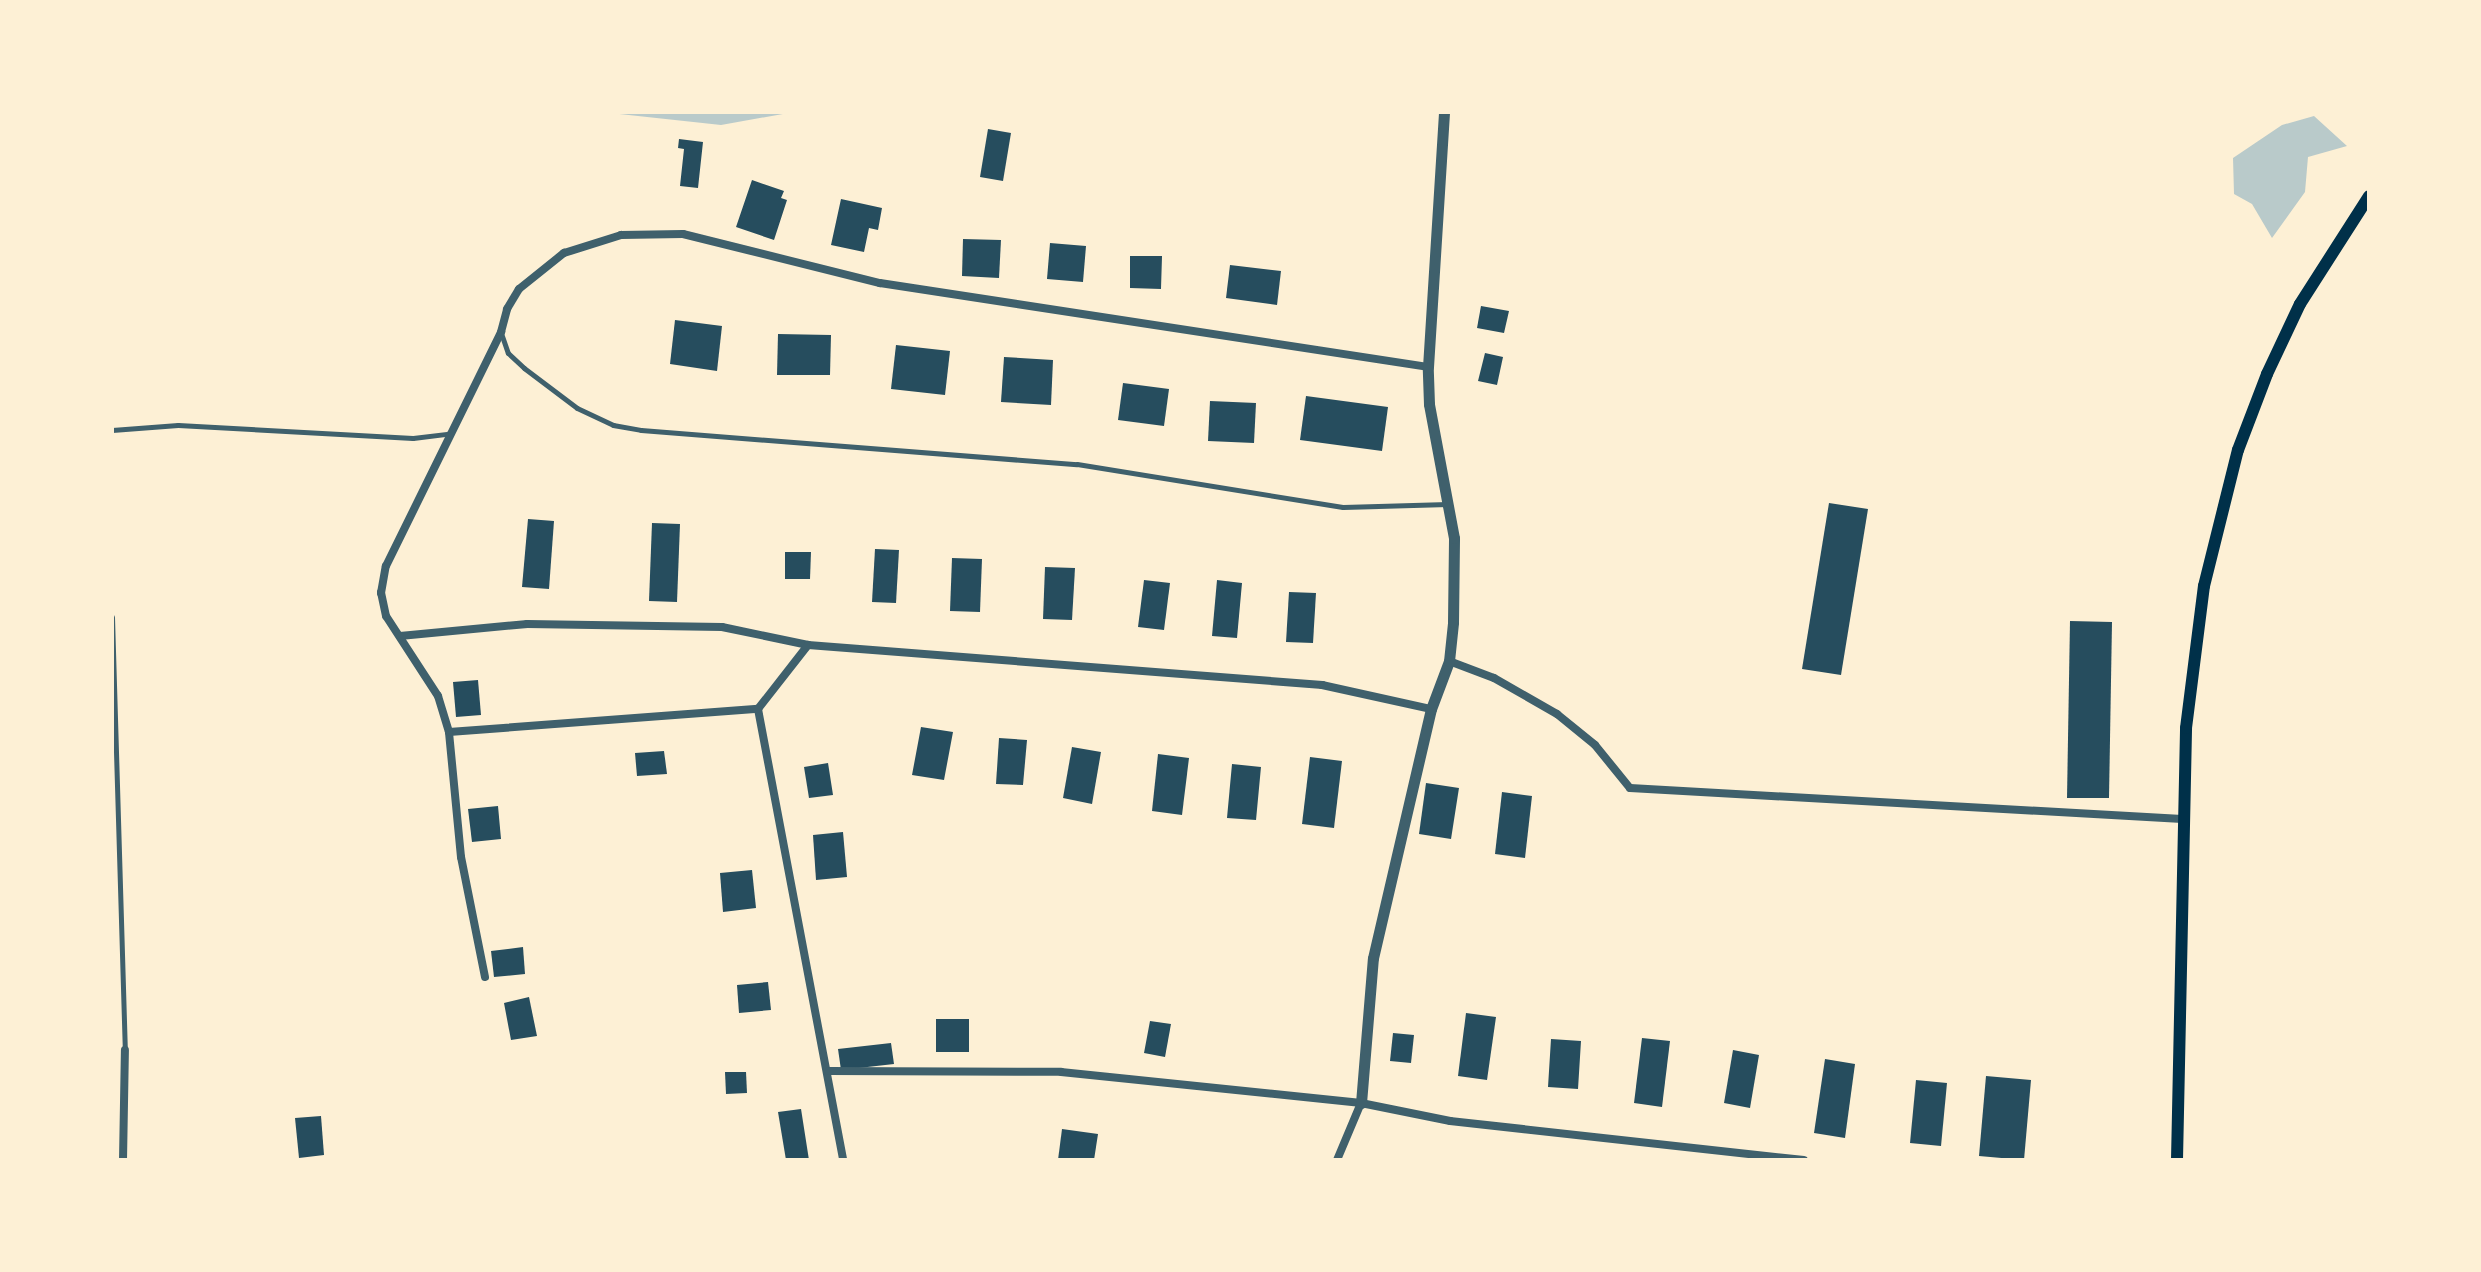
<!DOCTYPE html>
<html>
<head>
<meta charset="utf-8">
<style>
	body { margin:0 }
	#map { position:relative; width:2481px; height:1272px; overflow:hidden; background:#fdf0d5; font-family:"Exo 2",sans-serif }
	div>[style] { position:absolute }
	.green>* { inset:0; background:#b9caca }
	.building>* { inset:0; background:#264d5e }
	.service>* { height:5px; margin:-2.5px; padding:0 2.5px; transform-origin:2.5px; border-radius:2.5px; background:#3f606c }
	.minor>* { height:8px; margin:-4px; padding:0 4px; transform-origin:4px; border-radius:4px; background:#3f606c }
	.tertiary>* { height:11px; margin:-5.5px; padding:0 5.5px; transform-origin:5.5px; border-radius:5.5px; background:#3f606c }
	.secondary>* { height:12px; margin:-6px; padding:0 6px; transform-origin:6px; border-radius:6px; background:#003049 }
	span { translate:-50% -50%; white-space:nowrap; text-align:center; line-height:1.15; -webkit-text-stroke:8px #fdf0d5; paint-order:stroke }
	.frame { position:absolute; inset:0; border:114px solid #fdf0d5; pointer-events:none }
</style>
</head>
<body>
<div id="map">
	<div class="green">
		<div style="clip-path:polygon(601px 112px,794px 112px,721px 125px)"></div>
		<div style="clip-path:polygon(2314px 116px,2347px 146px,2308px 157px,2305px 192px,2272px 238px,2252px 204px,2234px 194px,2233px 158px,2282px 125px)"></div>
	</div>
	<div class="building">
		<div style="clip-path:polygon(988px 129px,1011px 133px,1003px 181px,980px 177px)"></div>
		<div style="clip-path:polygon(679px 139px,703px 142px,698px 188px,680px 186px,684px 149px,678px 148px)"></div>
		<div style="clip-path:polygon(752px 180px,784px 191px,781px 198px,787px 200px,774px 240px,736px 227px)"></div>
		<div style="clip-path:polygon(841px 199px,882px 208px,878px 230px,869px 228px,864px 252px,831px 245px)"></div>
		<div style="clip-path:polygon(963px 239px,1001px 240px,999px 278px,962px 276px)"></div>
		<div style="clip-path:polygon(1050px 243px,1086px 246px,1083px 282px,1047px 279px)"></div>
		<div style="clip-path:polygon(1130px 256px,1162px 256px,1161px 289px,1130px 288px)"></div>
		<div style="clip-path:polygon(1230px 265px,1281px 271px,1277px 305px,1226px 298px)"></div>
		<div style="clip-path:polygon(1481px 306px,1509px 311px,1504px 333px,1477px 328px)"></div>
		<div style="clip-path:polygon(675px 320px,722px 326px,717px 371px,670px 364px)"></div>
		<div style="clip-path:polygon(778px 334px,831px 335px,830px 375px,777px 375px)"></div>
		<div style="clip-path:polygon(896px 345px,950px 351px,945px 395px,891px 389px)"></div>
		<div style="clip-path:polygon(1485px 353px,1503px 357px,1497px 385px,1478px 381px)"></div>
		<div style="clip-path:polygon(1004px 357px,1053px 360px,1051px 405px,1001px 402px)"></div>
		<div style="clip-path:polygon(1123px 383px,1169px 389px,1164px 426px,1118px 420px)"></div>
		<div style="clip-path:polygon(1306px 396px,1388px 407px,1382px 451px,1300px 440px)"></div>
		<div style="clip-path:polygon(1210px 401px,1256px 403px,1254px 443px,1208px 441px)"></div>
		<div style="clip-path:polygon(1829px 503px,1868px 509px,1841px 675px,1802px 669px)"></div>
		<div style="clip-path:polygon(528px 519px,554px 521px,549px 589px,522px 587px)"></div>
		<div style="clip-path:polygon(652px 523px,680px 524px,677px 602px,649px 601px)"></div>
		<div style="clip-path:polygon(875px 549px,899px 550px,896px 603px,872px 602px)"></div>
		<div style="clip-path:polygon(785px 552px,811px 552px,810px 579px,785px 579px)"></div>
		<div style="clip-path:polygon(952px 558px,982px 559px,980px 612px,950px 611px)"></div>
		<div style="clip-path:polygon(1045px 567px,1075px 568px,1072px 620px,1043px 619px)"></div>
		<div style="clip-path:polygon(1144px 580px,1170px 583px,1164px 630px,1138px 627px)"></div>
		<div style="clip-path:polygon(1217px 580px,1242px 583px,1237px 638px,1212px 636px)"></div>
		<div style="clip-path:polygon(1289px 592px,1316px 593px,1313px 643px,1286px 642px)"></div>
		<div style="clip-path:polygon(2070px 621px,2112px 622px,2109px 798px,2067px 798px)"></div>
		<div style="clip-path:polygon(478px 680px,481px 715px,456px 717px,453px 682px)"></div>
		<div style="clip-path:polygon(921px 727px,953px 732px,944px 780px,912px 775px)"></div>
		<div style="clip-path:polygon(999px 738px,1027px 740px,1023px 785px,996px 784px)"></div>
		<div style="clip-path:polygon(1072px 747px,1101px 752px,1092px 804px,1063px 798px)"></div>
		<div style="clip-path:polygon(664px 751px,667px 774px,637px 776px,635px 753px)"></div>
		<div style="clip-path:polygon(1158px 754px,1189px 758px,1182px 815px,1152px 811px)"></div>
		<div style="clip-path:polygon(1310px 757px,1342px 761px,1334px 828px,1302px 824px)"></div>
		<div style="clip-path:polygon(828px 763px,833px 795px,809px 798px,804px 767px)"></div>
		<div style="clip-path:polygon(1232px 764px,1261px 767px,1256px 820px,1227px 818px)"></div>
		<div style="clip-path:polygon(1426px 783px,1459px 788px,1451px 839px,1419px 834px)"></div>
		<div style="clip-path:polygon(1502px 792px,1532px 796px,1525px 858px,1495px 854px)"></div>
		<div style="clip-path:polygon(498px 806px,501px 839px,472px 842px,468px 809px)"></div>
		<div style="clip-path:polygon(843px 832px,847px 877px,816px 880px,813px 835px)"></div>
		<div style="clip-path:polygon(752px 870px,756px 908px,723px 912px,720px 873px)"></div>
		<div style="clip-path:polygon(523px 947px,525px 974px,494px 977px,491px 951px)"></div>
		<div style="clip-path:polygon(768px 982px,771px 1010px,739px 1013px,737px 985px)"></div>
		<div style="clip-path:polygon(529px 997px,537px 1036px,511px 1040px,504px 1003px)"></div>
		<div style="clip-path:polygon(1466px 1013px,1496px 1017px,1487px 1080px,1458px 1076px)"></div>
		<div style="clip-path:polygon(936px 1019px,969px 1019px,969px 1052px,936px 1052px)"></div>
		<div style="clip-path:polygon(1150px 1021px,1171px 1024px,1165px 1057px,1144px 1053px)"></div>
		<div style="clip-path:polygon(1393px 1033px,1414px 1035px,1411px 1063px,1390px 1061px)"></div>
		<div style="clip-path:polygon(1642px 1038px,1670px 1041px,1662px 1107px,1634px 1103px)"></div>
		<div style="clip-path:polygon(1551px 1039px,1581px 1041px,1578px 1089px,1548px 1087px)"></div>
		<div style="clip-path:polygon(891px 1043px,894px 1064px,841px 1070px,838px 1049px)"></div>
		<div style="clip-path:polygon(1733px 1050px,1759px 1055px,1750px 1108px,1724px 1103px)"></div>
		<div style="clip-path:polygon(1825px 1059px,1855px 1064px,1845px 1138px,1814px 1133px)"></div>
		<div style="clip-path:polygon(725px 1072px,746px 1072px,747px 1093px,726px 1094px)"></div>
		<div style="clip-path:polygon(1986px 1076px,2031px 1080px,2024px 1160px,1979px 1156px)"></div>
		<div style="clip-path:polygon(1916px 1080px,1947px 1083px,1941px 1146px,1910px 1143px)"></div>
		<div style="clip-path:polygon(801px 1109px,809px 1160px,786px 1160px,778px 1112px)"></div>
		<div style="clip-path:polygon(321px 1116px,324px 1155px,299px 1158px,295px 1118px)"></div>
		<div style="clip-path:polygon(1062px 1129px,1098px 1134px,1094px 1160px,1058px 1160px)"></div>
	</div>
	<div class="service">
		<div style="left:501px;top:333px;width:21px;rotate:71deg"></div>
		<div style="left:508px;top:353px;width:22px;rotate:43deg"></div>
		<div style="left:524px;top:368px;width:66px;rotate:37deg"></div>
		<div style="left:577px;top:408px;width:40px;rotate:25deg"></div>
		<div style="left:613px;top:425px;width:28px;rotate:10deg"></div>
		<div style="left:641px;top:430px;width:437px;rotate:4.5deg"></div>
		<div style="left:1077px;top:464px;width:269px;rotate:9.2deg"></div>
		<div style="left:1343px;top:507px;width:105px;rotate:-1.6deg"></div>
		<div style="left:112px;top:430px;width:66px;rotate:-4.3deg"></div>
		<div style="left:178px;top:425px;width:235px;rotate:3.2deg"></div>
		<div style="left:413px;top:438px;width:34px;rotate:-7deg"></div>
		<div style="left:112px;top:617px;width:433px;rotate:88.3deg"></div>
	</div>
	<div class="minor">
		<div style="left:400px;top:636px;width:128px;rotate:-5.4deg"></div>
		<div style="left:527px;top:624px;width:195px;rotate:0.9deg"></div>
		<div style="left:722px;top:627px;width:88px;rotate:11.8deg"></div>
		<div style="left:808px;top:645px;width:516px;rotate:4.45deg"></div>
		<div style="left:1322px;top:685px;width:112px;rotate:12.4deg"></div>
		<div style="left:808px;top:645px;width:81px;rotate:128deg"></div>
		<div style="left:758px;top:709px;width:459px;rotate:79.3deg"></div>
		<div style="left:1449px;top:661px;width:48px;rotate:20.7deg"></div>
		<div style="left:1494px;top:678px;width:73px;rotate:29.7deg"></div>
		<div style="left:1557px;top:714px;width:49px;rotate:39.2deg"></div>
		<div style="left:1595px;top:745px;width:55px;rotate:50.9deg"></div>
		<div style="left:1630px;top:788px;width:553px;rotate:3.21deg"></div>
		<div style="left:449px;top:732px;width:310px;rotate:-4.3deg"></div>
		<div style="left:485px;top:977px;width:122px;rotate:-101.3deg"></div>
		<div style="left:461px;top:857px;width:126px;rotate:-95.5deg"></div>
		<div style="left:449px;top:732px;width:38px;rotate:-107deg"></div>
		<div style="left:438px;top:696px;width:95px;rotate:-123deg"></div>
		<div style="left:386px;top:616px;width:24px;rotate:-102deg"></div>
		<div style="left:381px;top:593px;width:27px;rotate:-80deg"></div>
		<div style="left:386px;top:566px;width:261px;rotate:-63.8deg"></div>
		<div style="left:501px;top:332px;width:24px;rotate:-75deg"></div>
		<div style="left:507px;top:309px;width:23px;rotate:-59deg"></div>
		<div style="left:519px;top:289px;width:58px;rotate:-38.7deg"></div>
		<div style="left:564px;top:253px;width:60px;rotate:-17.5deg"></div>
		<div style="left:621px;top:235px;width:62px;rotate:-0.9deg"></div>
		<div style="left:683px;top:234px;width:203px;rotate:14deg"></div>
		<div style="left:880px;top:283px;width:554px;rotate:8.71deg"></div>
		<div style="left:829px;top:1071px;width:232px;rotate:0.2deg"></div>
		<div style="left:1061px;top:1072px;width:302px;rotate:5.9deg"></div>
		<div style="left:1361px;top:1103px;width:91px;rotate:11.4deg"></div>
		<div style="left:1450px;top:1121px;width:356px;rotate:6.3deg"></div>
		<div style="left:123px;top:1160px;width:110px;rotate:-89deg"></div>
		<div style="left:1337px;top:1160px;width:62px;rotate:-67.2deg"></div>
	</div>
	<div class="tertiary">
		<div style="left:1361px;top:1103px;width:145px;rotate:-85.3deg"></div>
		<div style="left:1373px;top:958px;width:256px;rotate:-76.9deg"></div>
		<div style="left:1431px;top:709px;width:51px;rotate:-69.4deg"></div>
		<div style="left:1449px;top:661px;width:39px;rotate:-84deg"></div>
		<div style="left:1453px;top:622px;width:84px;rotate:-89.3deg"></div>
		<div style="left:1454px;top:538px;width:136px;rotate:-100.6deg"></div>
		<div style="left:1429px;top:404px;width:37px;rotate:-92deg"></div>
		<div style="left:1428px;top:367px;width:256px;rotate:-86.4deg"></div>
	</div>
	<div class="secondary">
		<div style="left:2177px;top:1160px;width:432px;rotate:-88.8deg"></div>
		<div style="left:2186px;top:728px;width:143px;rotate:-82.8deg"></div>
		<div style="left:2204px;top:586px;width:140px;rotate:-76deg"></div>
		<div style="left:2238px;top:450px;width:81px;rotate:-69.1deg"></div>
		<div style="left:2267px;top:374px;width:77px;rotate:-64.8deg"></div>
		<div style="left:2300px;top:304px;width:128px;rotate:-57.4deg"></div>
	</div>
	<div class="frame"></div>
</div>
</body>
</html>
